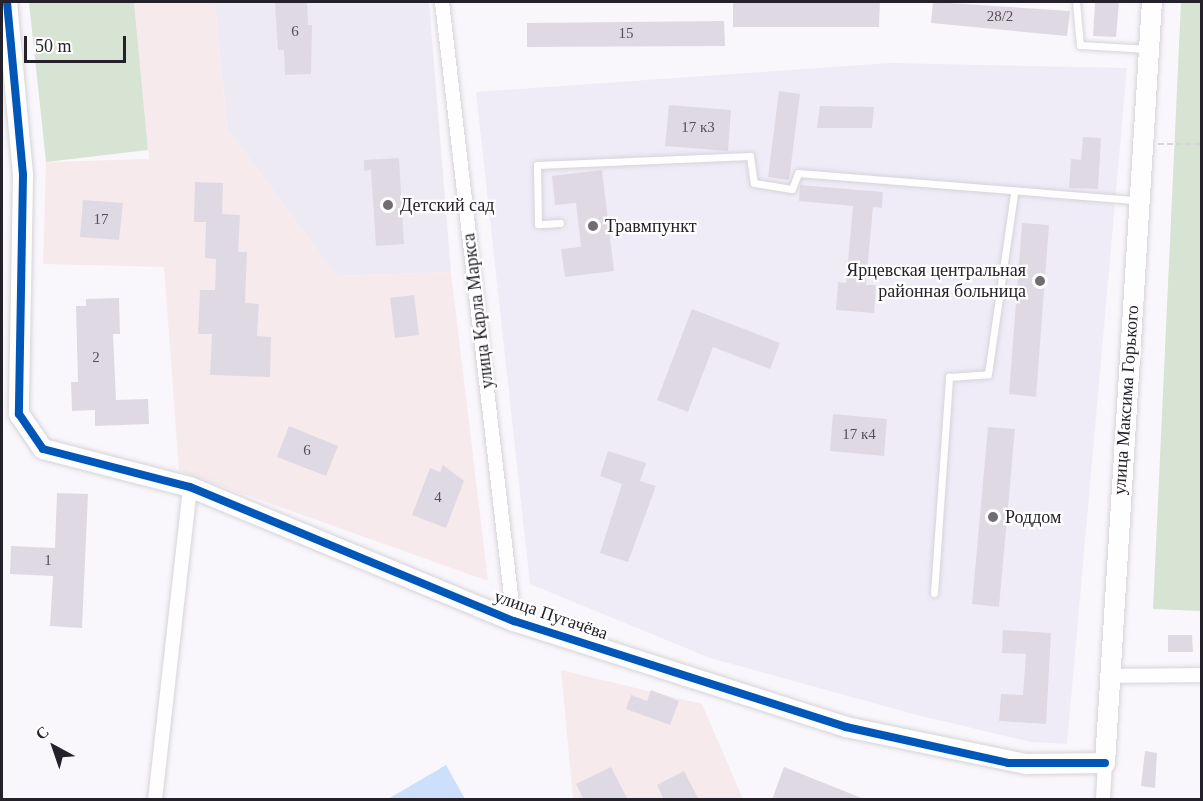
<!DOCTYPE html>
<html>
<head>
<meta charset="utf-8">
<style>
	body { margin:0 }
	#map { position:relative; width:1203px; height:801px; overflow:hidden; background:#f9f7fb; font-family:"Times New Roman",serif }
	div>[style] { position:absolute }
	.built>* { inset:0; background:#eeeaf3 }
	.industrial>* { inset:0; background:#f7eaed }
	.medical>* { inset:0; background:#efecf8 }
	.green>* { inset:0; background:#d8e4d3 }
	.water>* { inset:0; background:#cce0fb }
	.building>* { inset:0; background:#dfd9e4 }
	.path>* { height:2px; margin-top:-1px; transform-origin:0; background:repeating-linear-gradient(90deg,#d6d6d6 0 6px,transparent 0 9px) }
	.roads { filter:drop-shadow(0 0 2px #d6d3d9) drop-shadow(0 0 2px #d6d3d9) }
	.lane>* { height:7px; margin:-3.5px; padding:0 3.5px; transform-origin:3.5px; border-radius:3.5px; background:#fefefe }
	.street>* { height:14px; margin:-7px; padding:0 7px; transform-origin:7px; border-radius:7px; background:#fefefe }
	.secondary>* { height:20px; margin:-10px; padding:0 10px; transform-origin:10px; border-radius:10px; background:#fefefe }
	.cycleway>* { height:8px; margin:-4px; padding:0 4px; transform-origin:4px; border-radius:4px; background:#0057b8 }
	.dots>* { width:16px; height:16px; translate:-50% -50%; box-sizing:border-box; border:3px solid #fff; border-radius:50% }
	span { translate:-50% -50%; white-space:nowrap; text-align:center; line-height:1.15; -webkit-text-stroke:4.5px #fff; paint-order:stroke }
	.number-label { font-size:15px; color:#544f58 }
	.number-label span { -webkit-text-stroke-width:0 }
	.poi-label { font-size:18px; color:#25212a }
	.left { translate:0 -50%; text-align:left }
	.right { translate:-100% -50%; text-align:right }
	.street-label { font-size:18px; color:#25212a }
	.frame { position:absolute; inset:0; border:3px solid #25212a; pointer-events:none }
	.north { position:absolute; left:24px; top:717px; width:60px; height:60px; -webkit-text-stroke:4px #fff; paint-order:stroke; rotate:320deg; font-size:16px; font-weight:700; line-height:24px; text-align:center; color:#25212a }
	.north::after { content:''; display:block; margin:auto; width:21px; height:27px; background:#25212a; clip-path:polygon(50% 0,100% 100%,50% 72%,0 100%) }
	.scale { position:absolute; left:24px; top:36px; width:102px; height:27px; box-sizing:border-box; border:3px solid #25212a; border-top:0; padding-left:8px; font-size:18px; line-height:21px; white-space:nowrap; color:#25212a; -webkit-text-stroke:4px #fff; paint-order:stroke }
</style>
</head>
<body>
<div id="map">
	<div class="built">
		<div style="clip-path:polygon(215px 2px,429px 2px,451px 272px,336px 276px,227px 128px)"></div>
	</div>
	<div class="industrial">
		<div style="clip-path:polygon(134px 2px,215px 2px,227px 128px,336px 276px,451px 272px,488px 581px,179px 471px,164px 267px,43px 264px,46px 162px,149px 159px)"></div>
		<div style="clip-path:polygon(561px 670px,702px 704px,743px 799px,573px 799px)"></div>
	</div>
	<div class="medical">
		<div style="clip-path:polygon(890px 63px,1127px 68px,1067px 744px,1031px 742px,917px 715px,710px 658px,530px 584px,476px 92px)"></div>
	</div>
	<div class="green">
		<div style="clip-path:polygon(29px 2px,134px 2px,148px 150px,46px 162px)"></div>
		<div style="clip-path:polygon(1181px 2px,1202px 2px,1201px 611px,1153px 609px)"></div>
	</div>
	<div class="water">
		<div style="clip-path:polygon(446px 765px,465px 799px,388px 799px)"></div>
	</div>
	<div class="building">
		<div style="clip-path:polygon(275px 2px,307px 2px,308px 25px,312px 25px,311px 74px,285px 75px,284px 50px,278px 50px)"></div>
		<div style="clip-path:polygon(733px 2px,880px 2px,879px 27px,733px 27px)"></div>
		<div style="clip-path:polygon(933px 2px,1070px 11px,1067px 36px,931px 23px)"></div>
		<div style="clip-path:polygon(1095px 2px,1119px 2px,1116px 37px,1093px 36px)"></div>
		<div style="clip-path:polygon(724px 21px,725px 46px,527px 47px,527px 23px)"></div>
		<div style="clip-path:polygon(779px 91px,800px 94px,789px 180px,768px 177px)"></div>
		<div style="clip-path:polygon(669px 105px,731px 110px,728px 151px,665px 146px)"></div>
		<div style="clip-path:polygon(820px 106px,874px 107px,872px 128px,817px 128px)"></div>
		<div style="clip-path:polygon(1083px 137px,1101px 138px,1098px 189px,1069px 188px,1071px 159px,1081px 160px)"></div>
		<div style="clip-path:polygon(399px 158px,404px 244px,376px 246px,371px 170px,364px 171px,364px 160px)"></div>
		<div style="clip-path:polygon(602px 170px,614px 271px,565px 277px,561px 249px,581px 247px,576px 203px,555px 205px,552px 176px)"></div>
		<div style="clip-path:polygon(195px 182px,223px 183px,222px 214px,240px 215px,238px 252px,247px 252px,245px 303px,259px 304px,257px 336px,271px 337px,270px 377px,210px 375px,212px 334px,198px 334px,200px 290px,215px 290px,216px 259px,205px 258px,206px 222px,194px 222px)"></div>
		<div style="clip-path:polygon(800px 185px,883px 192px,882px 208px,873px 207px,866px 285px,876px 285px,874px 313px,836px 310px,838px 282px,846px 283px,853px 206px,799px 201px)"></div>
		<div style="clip-path:polygon(83px 200px,123px 203px,119px 240px,80px 237px)"></div>
		<div style="clip-path:polygon(1022px 223px,1049px 225px,1036px 397px,1009px 394px)"></div>
		<div style="clip-path:polygon(414px 295px,419px 335px,395px 338px,390px 298px)"></div>
		<div style="clip-path:polygon(119px 298px,120px 334px,113px 334px,116px 400px,148px 399px,149px 424px,95px 426px,95px 410px,72px 411px,71px 382px,78px 382px,76px 306px,86px 306px,86px 299px)"></div>
		<div style="clip-path:polygon(692px 309px,780px 343px,770px 369px,713px 347px,688px 412px,657px 400px)"></div>
		<div style="clip-path:polygon(833px 414px,887px 419px,884px 456px,830px 451px)"></div>
		<div style="clip-path:polygon(289px 426px,338px 446px,326px 476px,277px 457px)"></div>
		<div style="clip-path:polygon(988px 427px,1015px 429px,999px 607px,972px 604px)"></div>
		<div style="clip-path:polygon(608px 451px,646px 463px,640px 481px,656px 486px,628px 562px,600px 553px,622px 484px,600px 476px)"></div>
		<div style="clip-path:polygon(443px 465px,464px 481px,446px 528px,412px 515px,430px 468px,440px 472px)"></div>
		<div style="clip-path:polygon(57px 493px,88px 494px,82px 628px,50px 626px,53px 576px,10px 574px,11px 546px,55px 548px)"></div>
		<div style="clip-path:polygon(1003px 630px,1051px 633px,1046px 724px,999px 721px,1001px 694px,1023px 695px,1026px 654px,1002px 653px)"></div>
		<div style="clip-path:polygon(1168px 635px,1192px 635px,1193px 652px,1168px 652px)"></div>
		<div style="clip-path:polygon(651px 690px,679px 701px,670px 725px,626px 709px,631px 695px,647px 701px)"></div>
		<div style="clip-path:polygon(1145px 751px,1157px 753px,1155px 788px,1141px 786px)"></div>
		<div style="clip-path:polygon(611px 767px,628px 800px,584px 800px,576px 784px)"></div>
		<div style="clip-path:polygon(784px 767px,864px 799px,864px 800px,772px 800px)"></div>
		<div style="clip-path:polygon(684px 771px,699px 800px,664px 800px,657px 785px)"></div>
	</div>
	<div class="path">
		<div style="left:1158px;top:144px;width:44px"></div>
	</div>
	<div class="roads">
		<div class="lane">
			<div style="left:1076px;top:2px;width:43px;rotate:84.7deg"></div>
			<div style="left:1080px;top:45px;width:68px;rotate:3.4deg"></div>
			<div style="left:560px;top:223px;width:22px;rotate:177deg"></div>
			<div style="left:538px;top:224px;width:59px;rotate:-91deg"></div>
			<div style="left:537px;top:165px;width:213px;rotate:-2.4deg"></div>
			<div style="left:750px;top:156px;width:27px;rotate:82deg"></div>
			<div style="left:754px;top:183px;width:38px;rotate:9deg"></div>
			<div style="left:792px;top:189px;width:17px;rotate:-69deg"></div>
			<div style="left:798px;top:173px;width:340px;rotate:4.6deg"></div>
			<div style="left:934px;top:593px;width:217px;rotate:-86deg"></div>
			<div style="left:949px;top:377px;width:39px;rotate:-4deg"></div>
			<div style="left:988px;top:374px;width:183px;rotate:-81.8deg"></div>
		</div>
		<div class="street">
			<div style="left:442px;top:2px;width:623px;rotate:83.37deg"></div>
			<div style="left:1109px;top:676px;width:93px;rotate:-0.6deg"></div>
			<div style="left:155px;top:800px;width:315px;rotate:-83.6deg"></div>
			<div style="left:1103px;top:800px;width:37px;rotate:-87deg"></div>
		</div>
		<div class="secondary">
			<div style="left:7px;top:2px;width:174px;rotate:84.7deg"></div>
			<div style="left:23px;top:175px;width:239px;rotate:91deg"></div>
			<div style="left:19px;top:414px;width:42px;rotate:55.6deg"></div>
			<div style="left:43px;top:449px;width:152px;rotate:14.5deg"></div>
			<div style="left:190px;top:487px;width:351px;rotate:22.5deg"></div>
			<div style="left:514px;top:621px;width:349px;rotate:17.7deg"></div>
			<div style="left:846px;top:727px;width:185px;rotate:11.6deg"></div>
			<div style="left:1027px;top:764px;width:78px;rotate:-0.7deg"></div>
			<div style="left:1105px;top:763px;width:762px;rotate:-86.47deg"></div>
		</div>
	</div>
	<div class="cycleway">
		<div style="left:7px;top:2px;width:174px;rotate:84.7deg"></div>
		<div style="left:23px;top:175px;width:239px;rotate:91deg"></div>
		<div style="left:19px;top:414px;width:42px;rotate:55.6deg"></div>
		<div style="left:43px;top:449px;width:152px;rotate:14.5deg"></div>
		<div style="left:190px;top:487px;width:351px;rotate:22.5deg"></div>
		<div style="left:514px;top:621px;width:349px;rotate:17.7deg"></div>
		<div style="left:846px;top:727px;width:166px;rotate:12.5deg"></div>
		<div style="left:1008px;top:763px;width:97px"></div>
	</div>
	<div class="dots">
		<div style="left:388px;top:205px;background:#6f6c73"></div>
		<div style="left:593px;top:226px;background:#6f6c73"></div>
		<div style="left:1040px;top:281px;background:#6f6c73"></div>
		<div style="left:993px;top:517px;background:#6f6c73"></div>
	</div>
	<div class="number-label">
		<span style="left:1000px;top:17px">28/2</span>
		<span style="left:295px;top:32px">6</span>
		<span style="left:626px;top:34px">15</span>
		<span style="left:698px;top:128px">17 к3</span>
		<span style="left:101px;top:220px">17</span>
		<span style="left:96px;top:358px">2</span>
		<span style="left:859px;top:435px">17 к4</span>
		<span style="left:307px;top:451px">6</span>
		<span style="left:438px;top:498px">4</span>
		<span style="left:48px;top:561px">1</span>
	</div>
	<div class="poi-label">
		<span class="left" style="left:400px;top:205px">Детский сад</span>
		<span class="left" style="left:605px;top:226px">Травмпункт</span>
		<span class="right" style="left:1026px;top:281px">Ярцевская центральная<br>районная больница</span>
		<span class="left" style="left:1005px;top:517px">Роддом</span>
	</div>
	<div class="street-label">
		<span style="left:478px;top:311px;rotate:-97deg">улица Карла Маркса</span>
		<span style="left:1126px;top:400px;rotate:-86deg">улица Максима Горького</span>
		<span style="left:551px;top:615px;rotate:19deg">улица Пугачёва</span>
	</div>
	<div class="frame"></div>
	<div class="north">С</div>
	<div class="scale">50 m</div>
</div>
</body>
</html>
